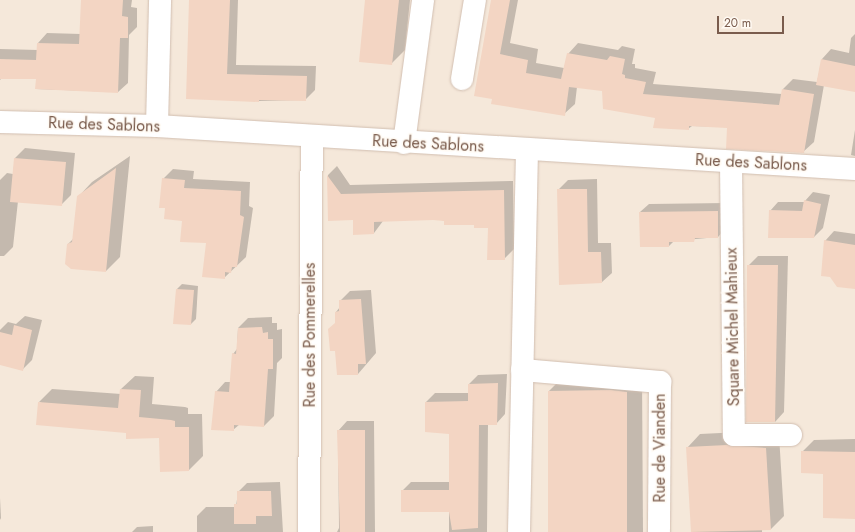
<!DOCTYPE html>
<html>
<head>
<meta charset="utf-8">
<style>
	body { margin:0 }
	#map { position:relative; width:855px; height:532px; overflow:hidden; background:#fdf6ec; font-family:Jost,sans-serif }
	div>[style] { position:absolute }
	.residential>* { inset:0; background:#f5e8da }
	.shadow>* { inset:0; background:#0003 }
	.building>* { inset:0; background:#f3d5c3 }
	.roads { filter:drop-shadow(0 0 1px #d1beb0) drop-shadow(0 0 1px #d1beb0) }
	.minor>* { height:22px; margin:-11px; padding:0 11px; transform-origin:11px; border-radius:11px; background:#fff }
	span { translate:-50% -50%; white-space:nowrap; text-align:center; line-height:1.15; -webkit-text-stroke:3px #fffaf3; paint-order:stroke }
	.street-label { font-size:16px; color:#7a5c4d }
	.scale { position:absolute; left:717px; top:16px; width:67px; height:18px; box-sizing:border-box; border:2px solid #7a5c4d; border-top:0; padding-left:5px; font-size:12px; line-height:14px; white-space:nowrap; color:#7a5c4d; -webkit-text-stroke:3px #fffaf3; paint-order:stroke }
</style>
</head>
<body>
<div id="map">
	<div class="residential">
		<div style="clip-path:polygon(0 0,855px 0,855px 532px,0 532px)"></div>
	</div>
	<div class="shadow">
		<div style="clip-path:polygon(82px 0,132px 0,131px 7px,137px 8px,137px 27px,129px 35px,128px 83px,118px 92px,36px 89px,37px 78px,2px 78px,0 80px,0 49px,38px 50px,38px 43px,47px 33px,81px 34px)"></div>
		<div style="clip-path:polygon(190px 0,238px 0,236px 65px,316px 66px,315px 90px,305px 100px,259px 101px,187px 98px)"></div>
		<div style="clip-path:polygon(366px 0,410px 0,405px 50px,391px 64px)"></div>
		<div style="clip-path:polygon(492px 0,518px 0,510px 43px,538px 49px,536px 63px,564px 68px,568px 54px,578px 43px,618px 50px,622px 46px,635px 49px,632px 64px,635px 64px,635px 68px,656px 72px,653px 84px,782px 94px,783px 89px,793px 79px,817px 82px,822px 59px,831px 49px,849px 53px,851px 38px,855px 34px,855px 91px,824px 85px,814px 142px,803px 152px,728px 127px,692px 126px,688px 129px,603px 90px,577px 87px,575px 104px,564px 114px,493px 103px)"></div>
		<div style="clip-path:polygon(855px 130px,855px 156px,851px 155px)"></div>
		<div style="clip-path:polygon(25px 148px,75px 153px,71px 195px,61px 205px,18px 201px,13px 247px,4px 256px,0 256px,0 180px,7px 173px,13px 174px,15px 158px)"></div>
		<div style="clip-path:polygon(130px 156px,120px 257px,106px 271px,68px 244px,73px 239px,78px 197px,92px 182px)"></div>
		<div style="clip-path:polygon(337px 166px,350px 185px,513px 181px,514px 249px,504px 259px,489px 227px,475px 224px,433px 219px,383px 221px,374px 233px,354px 219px,329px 220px,328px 175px)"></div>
		<div style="clip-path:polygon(173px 169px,194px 171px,193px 179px,250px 182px,249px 206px,253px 208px,246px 257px,224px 278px,207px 242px,166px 207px,163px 179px)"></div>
		<div style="clip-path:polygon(597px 179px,598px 243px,611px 243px,612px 273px,602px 282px,558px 190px,568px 180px)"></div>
		<div style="clip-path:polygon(813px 192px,830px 195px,823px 228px,814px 237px,770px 211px,778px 202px,804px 202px)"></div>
		<div style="clip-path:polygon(726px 203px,726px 228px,718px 237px,674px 241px,669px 246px,640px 212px,649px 204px)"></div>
		<div style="clip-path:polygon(834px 231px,855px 234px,855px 283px,825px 241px)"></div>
		<div style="clip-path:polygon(758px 256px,788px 256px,784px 412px,775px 422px,748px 266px)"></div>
		<div style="clip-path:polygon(182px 284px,198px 286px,196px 319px,191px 324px,177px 289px)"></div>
		<div style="clip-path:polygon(371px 290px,376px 353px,358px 374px,336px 322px,336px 312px,340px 307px,340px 301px,350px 291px)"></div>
		<div style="clip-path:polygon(25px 316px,42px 320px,32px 360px,22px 370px,0 364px,0 330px,8px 322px,16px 324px)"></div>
		<div style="clip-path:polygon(272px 317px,272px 323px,277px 323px,277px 330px,282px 329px,282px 358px,277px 363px,274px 416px,264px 426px,240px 424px,233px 430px,216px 392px,225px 382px,231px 382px,233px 354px,237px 349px,238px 328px,248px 318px)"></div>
		<div style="clip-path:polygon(507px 374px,505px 414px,496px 424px,488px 424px,487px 532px,449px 532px,449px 511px,402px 491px,411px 482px,450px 482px,450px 433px,426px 431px,426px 402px,435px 393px,469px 393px,469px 384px,478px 375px)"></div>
		<div style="clip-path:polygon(565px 375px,642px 376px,643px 532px,549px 532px,549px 391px)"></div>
		<div style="clip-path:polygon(135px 376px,154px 377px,152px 404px,185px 407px,188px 408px,188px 414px,202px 414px,203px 456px,189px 470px,161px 471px,160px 437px,127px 432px,39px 402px,52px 389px,121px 394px,121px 389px)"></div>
		<div style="clip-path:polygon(347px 421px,374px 421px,375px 532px,337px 532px,339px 528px,338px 431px)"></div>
		<div style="clip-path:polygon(741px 432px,779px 435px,784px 516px,771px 529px,762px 529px,762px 532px,692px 532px,687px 448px,700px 434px)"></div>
		<div style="clip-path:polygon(855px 439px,855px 518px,824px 473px,802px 452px,814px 440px)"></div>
		<div style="clip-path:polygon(280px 482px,283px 532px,197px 532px,197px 516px,206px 507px,236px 507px,238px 492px,247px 483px)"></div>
		<div style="clip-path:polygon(0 498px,1px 518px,0 520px)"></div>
		<div style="clip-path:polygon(153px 526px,153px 532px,132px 532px,137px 527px)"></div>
	</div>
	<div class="building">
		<div style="clip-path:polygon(81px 0,123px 0,122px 16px,128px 17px,128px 38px,120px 38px,118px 93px,35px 89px,36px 79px,0 79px,0 59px,36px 60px,37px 43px,79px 44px)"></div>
		<div style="clip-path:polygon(189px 0,230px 0,227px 74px,307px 76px,306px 101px,259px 100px,259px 102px,186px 99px)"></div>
		<div style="clip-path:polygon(365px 0,399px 0,392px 65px,359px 62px)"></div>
		<div style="clip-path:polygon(491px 0,510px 0,500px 54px,528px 60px,526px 73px,561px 79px,567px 53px,607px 60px,610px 56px,625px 59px,622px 74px,625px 75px,625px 78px,646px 82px,643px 94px,779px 105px,782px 89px,814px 94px,804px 153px,726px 149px,727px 128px,689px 126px,689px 130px,653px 128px,655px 118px,603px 109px,602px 91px,569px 87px,565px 116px,491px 104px,492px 99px,474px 96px)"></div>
		<div style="clip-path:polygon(821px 59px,855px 66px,855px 92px,816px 85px)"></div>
		<div style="clip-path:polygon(14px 158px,66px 162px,62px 206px,10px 202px)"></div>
		<div style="clip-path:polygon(116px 168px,106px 272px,71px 269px,65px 264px,67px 244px,72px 242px,77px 196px)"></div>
		<div style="clip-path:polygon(327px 175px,341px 194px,504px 190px,505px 260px,487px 260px,488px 228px,474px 228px,474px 225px,444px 225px,444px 221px,433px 220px,374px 222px,374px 234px,353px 235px,353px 220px,328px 221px)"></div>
		<div style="clip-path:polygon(162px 178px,185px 180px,184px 188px,241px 191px,240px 215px,244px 217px,237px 267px,232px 267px,231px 273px,225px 272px,225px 279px,202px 277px,206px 243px,180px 242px,182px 221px,164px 219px,165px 208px,159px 208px)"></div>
		<div style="clip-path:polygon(557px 189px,587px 189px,588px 252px,601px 252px,602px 283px,559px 285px)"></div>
		<div style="clip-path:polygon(804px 200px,821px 204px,814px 238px,768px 238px,769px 210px,802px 211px)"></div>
		<div style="clip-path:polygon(718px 211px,718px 238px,695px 238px,694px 242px,669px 242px,669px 247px,640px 247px,639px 212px)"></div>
		<div style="clip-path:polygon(824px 240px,855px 245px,855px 289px,837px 287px,830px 277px,821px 276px)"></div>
		<div style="clip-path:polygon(747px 265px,778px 265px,775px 422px,746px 422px)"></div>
		<div style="clip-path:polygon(176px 289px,194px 290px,191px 325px,173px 324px)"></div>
		<div style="clip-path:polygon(361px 299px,366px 364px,358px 364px,358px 375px,337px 375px,335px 351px,330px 351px,328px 329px,335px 323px,335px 312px,339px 311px,339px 300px)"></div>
		<div style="clip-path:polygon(14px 325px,32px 330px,23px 371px,0 365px,0 332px,12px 335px)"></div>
		<div style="clip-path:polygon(262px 327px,263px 333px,268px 332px,268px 339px,273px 339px,273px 369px,268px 369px,264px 427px,234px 425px,234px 431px,211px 430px,215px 391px,229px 392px,232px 353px,236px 354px,238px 328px)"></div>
		<div style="clip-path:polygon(498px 383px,497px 425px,479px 425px,478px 528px,452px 530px,449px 512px,401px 512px,401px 490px,449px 490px,449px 434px,425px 432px,425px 402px,468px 401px,468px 384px)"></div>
		<div style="clip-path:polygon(120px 389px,141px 390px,139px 417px,171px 420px,175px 421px,175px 427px,189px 427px,189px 471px,160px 472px,159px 438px,126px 439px,126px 433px,36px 425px,38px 402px,118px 408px)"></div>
		<div style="clip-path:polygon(611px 390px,627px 392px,627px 532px,548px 532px,548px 391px)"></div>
		<div style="clip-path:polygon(337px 430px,365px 430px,365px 532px,340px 532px)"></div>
		<div style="clip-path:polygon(727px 445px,766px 448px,771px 530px,691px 532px,686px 447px)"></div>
		<div style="clip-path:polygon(801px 451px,855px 452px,855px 519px,823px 518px,823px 474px,801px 473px)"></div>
		<div style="clip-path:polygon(237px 491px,271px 491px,272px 516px,256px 516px,256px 524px,234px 524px,234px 504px,237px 504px)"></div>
	</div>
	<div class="roads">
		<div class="minor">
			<div style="left:462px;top:79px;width:80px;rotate:-80.7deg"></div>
			<div style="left:0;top:122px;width:157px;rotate:1.5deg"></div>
			<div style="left:157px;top:126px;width:699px;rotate:3.53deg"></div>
			<div style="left:157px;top:126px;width:126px;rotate:-88.6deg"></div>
			<div style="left:404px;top:143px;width:144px;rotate:-82.4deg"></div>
			<div style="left:731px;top:162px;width:273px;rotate:89.4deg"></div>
			<div style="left:734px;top:435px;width:57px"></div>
			<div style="left:522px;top:370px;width:139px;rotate:5deg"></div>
			<div style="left:660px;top:382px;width:150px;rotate:90.4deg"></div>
			<div style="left:309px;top:532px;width:395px;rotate:-89.6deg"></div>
			<div style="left:519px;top:532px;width:382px;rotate:-88.8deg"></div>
		</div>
	</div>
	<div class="street-label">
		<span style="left:104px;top:125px;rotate:2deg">Rue des Sablons</span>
		<span style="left:428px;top:144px;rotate:3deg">Rue des Sablons</span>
		<span style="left:751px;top:163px;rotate:3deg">Rue des Sablons</span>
		<span style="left:733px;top:327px;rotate:-91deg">Square Michel Mahieux</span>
		<span style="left:310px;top:335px;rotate:-90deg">Rue des Pommerelles</span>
		<span style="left:660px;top:448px;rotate:-90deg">Rue de Vianden</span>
	</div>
	<div class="scale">20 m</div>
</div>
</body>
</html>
